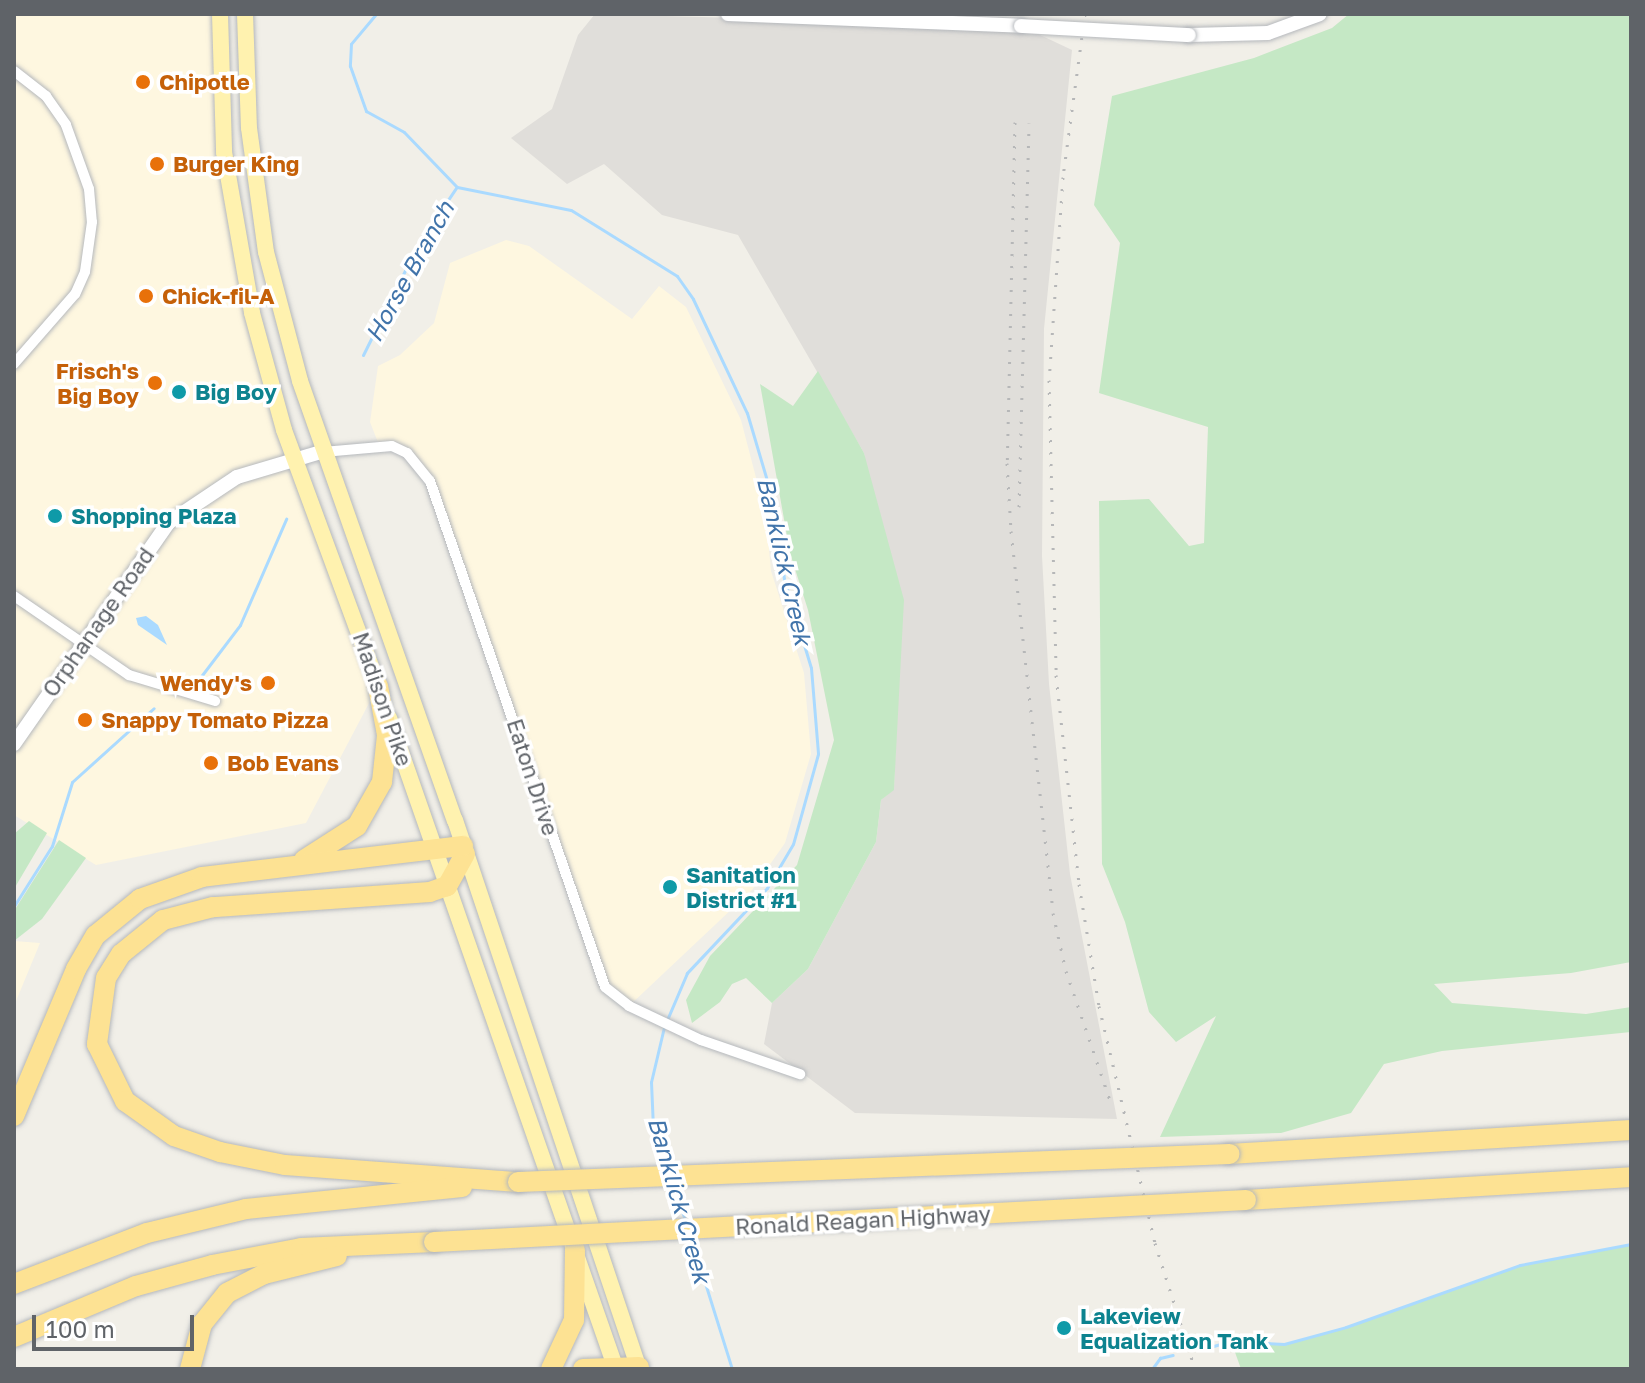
<!DOCTYPE html>
<html>
<head>
<meta charset="utf-8">
<style>
	body { margin:0 }
	#map { position:relative; width:1645px; height:1383px; overflow:hidden; background:#f1efe8; font-family:"Golos Text",sans-serif }
	div>[style] { position:absolute }
	.commercial>* { inset:0; background:#fef7e0 }
	.industrial>* { inset:0; background:#e0deda }
	.green>* { inset:0; background:#c5e8c5 }
	.water>* { inset:0; background:#aadaff }
	.stream>* { height:3px; margin:-1.5px; padding:0 1.5px; transform-origin:1.5px; border-radius:1.5px; background:#aadaff }
	.roads { filter:drop-shadow(0 0 2px #b5b8bc) drop-shadow(0 0 2px #b5b8bc) }
	.minor>* { height:10px; margin:-5px; padding:0 5px; transform-origin:5px; border-radius:5px; background:#fff }
	.tertiary>* { height:14px; margin:-7px; padding:0 7px; transform-origin:7px; border-radius:7px; background:#fff }
	.secondary>* { height:14px; margin:-7px; padding:0 7px; transform-origin:7px; border-radius:7px; background:#fff }
	.primary>* { height:16px; margin:-8px; padding:0 8px; transform-origin:8px; border-radius:8px; background:#fff2af }
	.motorway>* { height:20px; margin:-10px; padding:0 10px; transform-origin:10px; border-radius:10px; background:#fde293 }
	.rail>* { height:3px; margin-top:-1.5px; transform-origin:0; background:repeating-linear-gradient(90deg,#b6b7b8 0 2px,transparent 0 12px) }
	.bridges { filter:drop-shadow(0 0 2px #b5b8bc) drop-shadow(0 0 2px #b5b8bc) }
	.tertiary-bridge>* { height:14px; margin:-7px; padding:0 7px; transform-origin:7px; border-radius:7px; background:#fff }
	.motorway-bridge>* { height:20px; margin:-10px; padding:0 10px; transform-origin:10px; border-radius:10px; background:#fde293 }
	.dots>* { width:22px; height:22px; translate:-50% -50%; box-sizing:border-box; border:4px solid #fff; border-radius:50% }
	span { translate:-50% -50%; white-space:nowrap; text-align:center; line-height:1.15; -webkit-text-stroke:7px #fff; paint-order:stroke }
	.food-label { font-size:22px; color:#c56008; font-weight:700 }
	.left { translate:0 -50%; text-align:left }
	.right { translate:-100% -50%; text-align:right }
	.culture-label { font-size:22px; color:#0d838f; font-weight:700 }
	.street-label { font-size:22px; color:#5f6368 }
	.water-label { font-size:24px; color:#4174aa; font-style:italic }
	.frame { position:absolute; inset:0; border:16px solid #5f6368; pointer-events:none }
	.scale { position:absolute; left:32px; top:1315px; width:162px; height:36px; box-sizing:border-box; border:4px solid #5f6368; border-top:0; padding-left:10px; font-size:24px; line-height:28px; white-space:nowrap; color:#5f6368; -webkit-text-stroke:6px #fff; paint-order:stroke }
</style>
</head>
<body>
<div id="map">
	<div class="commercial">
		<div style="clip-path:polygon(14px 14px,220px 14px,222px 96px,252px 313px,378px 686px,306px 823px,96px 865px,14px 815px)"></div>
		<div style="clip-path:polygon(506px 240px,529px 246px,632px 319px,659px 286px,686px 307px,741px 420px,766px 516px,771px 571px,804px 673px,811px 754px,785px 843px,752px 890px,629px 1006px,605px 987px,437px 498px,407px 453px,379px 445px,370px 422px,378px 366px,400px 355px,434px 323px,450px 263px)"></div>
		<div style="clip-path:polygon(14px 941px,40px 943px,14px 1006px)"></div>
	</div>
	<div class="industrial">
		<div style="clip-path:polygon(595px 14px,1021px 26px,1072px 50px,1044px 329px,1042px 556px,1049px 684px,1070px 874px,1117px 1119px,855px 1113px,764px 1044px,772px 1003px,808px 969px,876px 842px,881px 800px,894px 789px,897px 706px,864px 453px,738px 235px,662px 215px,604px 164px,567px 184px,511px 138px,552px 109px,578px 35px)"></div>
	</div>
	<div class="green">
		<div style="clip-path:polygon(1349px 14px,1631px 14px,1631px 962px,1571px 973px,1434px 984px,1452px 1003px,1586px 1014px,1631px 1007px,1631px 1032px,1442px 1051px,1384px 1064px,1351px 1113px,1281px 1133px,1160px 1137px,1216px 1016px,1176px 1042px,1149px 1012px,1125px 922px,1102px 864px,1099px 501px,1149px 499px,1189px 546px,1204px 543px,1208px 427px,1099px 393px,1120px 243px,1094px 205px,1112px 96px,1254px 58px,1332px 28px)"></div>
		<div style="clip-path:polygon(818px 371px,864px 453px,904px 600px,894px 790px,881px 800px,876px 842px,808px 969px,772px 1003px,746px 978px,732px 984px,720px 1002px,692px 1023px,686px 1000px,710px 956px,797px 865px,834px 740px,808px 610px,790px 553px,760px 384px,793px 406px)"></div>
		<div style="clip-path:polygon(29px 821px,47px 833px,14px 889px,14px 834px)"></div>
		<div style="clip-path:polygon(59px 840px,86px 858px,42px 919px,14px 941px,14px 911px)"></div>
		<div style="clip-path:polygon(1631px 1244px,1631px 1369px,1241px 1369px,1231px 1341px,1284px 1344px,1346px 1327px,1520px 1265px)"></div>
	</div>
	<div class="water">
		<div style="clip-path:polygon(146px 616px,158px 625px,167px 645px,138px 625px,136px 618px)"></div>
	</div>
	<div class="stream">
		<div style="left:376px;top:14px;width:39px;rotate:130deg"></div>
		<div style="left:351px;top:44px;width:22px;rotate:93deg"></div>
		<div style="left:350px;top:66px;width:48px;rotate:70.4deg"></div>
		<div style="left:366px;top:111px;width:43px;rotate:28.9deg"></div>
		<div style="left:404px;top:132px;width:76px;rotate:46.1deg"></div>
		<div style="left:457px;top:187px;width:116px;rotate:11.4deg"></div>
		<div style="left:571px;top:210px;width:125px;rotate:31.9deg"></div>
		<div style="left:677px;top:276px;width:28px;rotate:55deg"></div>
		<div style="left:693px;top:299px;width:126px;rotate:64.7deg"></div>
		<div style="left:747px;top:413px;width:105px;rotate:73.5deg"></div>
		<div style="left:777px;top:514px;width:65px;rotate:83.9deg"></div>
		<div style="left:784px;top:579px;width:93px;rotate:73.1deg"></div>
		<div style="left:811px;top:668px;width:86px;rotate:85.3deg"></div>
		<div style="left:818px;top:754px;width:93px;rotate:105.5deg"></div>
		<div style="left:793px;top:844px;width:51px;rotate:120.6deg"></div>
		<div style="left:767px;top:888px;width:117px;rotate:133.3deg"></div>
		<div style="left:687px;top:973px;width:51px;rotate:113.1deg"></div>
		<div style="left:363px;top:355px;width:122px;rotate:-63.6deg"></div>
		<div style="left:417px;top:246px;width:70px;rotate:-56.1deg"></div>
		<div style="left:199px;top:679px;width:68px;rotate:-52.8deg"></div>
		<div style="left:240px;top:625px;width:116px;rotate:-66.5deg"></div>
		<div style="left:14px;top:906px;width:71px;rotate:-57.7deg"></div>
		<div style="left:52px;top:846px;width:67px;rotate:-72.6deg"></div>
		<div style="left:72px;top:782px;width:110px;rotate:-42.1deg"></div>
		<div style="left:664px;top:1027px;width:57px;rotate:103.3deg"></div>
		<div style="left:651px;top:1082px;width:45px;rotate:87.5deg"></div>
		<div style="left:653px;top:1127px;width:42px;rotate:70.7deg"></div>
		<div style="left:672px;top:1182px;width:40px;rotate:71.1deg"></div>
		<div style="left:690px;top:1235px;width:140px;rotate:72.6deg"></div>
		<div style="left:1203px;top:1349px;width:29px;rotate:-16deg"></div>
		<div style="left:1231px;top:1341px;width:53px;rotate:3.2deg"></div>
		<div style="left:1284px;top:1344px;width:64px;rotate:-15.3deg"></div>
		<div style="left:1346px;top:1327px;width:185px;rotate:-19.6deg"></div>
		<div style="left:1520px;top:1265px;width:113px;rotate:-10.7deg"></div>
		<div style="left:1152px;top:1369px;width:14px;rotate:-54deg"></div>
		<div style="left:1160px;top:1358px;width:13px;rotate:-13deg"></div>
	</div>
	<div class="roads">
		<div class="minor">
			<div style="left:14px;top:71px;width:41px;rotate:38deg"></div>
			<div style="left:46px;top:96px;width:35px;rotate:55deg"></div>
			<div style="left:66px;top:125px;width:68px;rotate:70.2deg"></div>
			<div style="left:89px;top:189px;width:33px;rotate:85deg"></div>
			<div style="left:92px;top:222px;width:50px;rotate:98deg"></div>
			<div style="left:85px;top:272px;width:24px;rotate:114deg"></div>
			<div style="left:75px;top:294px;width:93px;rotate:131.1deg"></div>
			<div style="left:323px;top:452px;width:69px;rotate:-5deg"></div>
			<div style="left:392px;top:446px;width:17px;rotate:25deg"></div>
			<div style="left:407px;top:453px;width:36px;rotate:51deg"></div>
			<div style="left:430px;top:481px;width:535px;rotate:70.92deg"></div>
			<div style="left:605px;top:987px;width:31px;rotate:38deg"></div>
			<div style="left:629px;top:1006px;width:80px;rotate:25.3deg"></div>
			<div style="left:701px;top:1040px;width:105px;rotate:19deg"></div>
			<div style="left:14px;top:596px;width:140px;rotate:34.5deg"></div>
			<div style="left:129px;top:675px;width:90px;rotate:16.8deg"></div>
		</div>
		<div class="tertiary">
			<div style="left:728px;top:14px;width:293px;rotate:2.3deg"></div>
			<div style="left:1189px;top:35px;width:79px;rotate:-1.5deg"></div>
			<div style="left:1268px;top:33px;width:55px;rotate:-20.1deg"></div>
		</div>
		<div class="secondary">
			<div style="left:14px;top:744px;width:269px;rotate:-55.1deg"></div>
			<div style="left:168px;top:523px;width:83px;rotate:-33.7deg"></div>
			<div style="left:237px;top:477px;width:88px;rotate:-16.6deg"></div>
		</div>
		<div class="primary">
			<div style="left:220px;top:14px;width:138px;rotate:88.3deg"></div>
			<div style="left:224px;top:152px;width:163px;rotate:80.1deg"></div>
			<div style="left:252px;top:313px;width:121px;rotate:74.7deg"></div>
			<div style="left:284px;top:430px;width:283px;rotate:69.8deg"></div>
			<div style="left:245px;top:14px;width:114px;rotate:88deg"></div>
			<div style="left:249px;top:128px;width:125px;rotate:82.2deg"></div>
			<div style="left:266px;top:252px;width:133px;rotate:75.2deg"></div>
			<div style="left:300px;top:381px;width:466px;rotate:70.6deg"></div>
			<div style="left:455px;top:820px;width:579px;rotate:71.47deg"></div>
			<div style="left:389px;top:718px;width:689px;rotate:70.78deg"></div>
		</div>
		<div class="motorway">
			<div style="left:465px;top:854px;width:37px;rotate:119deg"></div>
			<div style="left:447px;top:886px;width:18px;rotate:161deg"></div>
			<div style="left:430px;top:892px;width:218px;rotate:176deg"></div>
			<div style="left:213px;top:907px;width:52px;rotate:165.4deg"></div>
			<div style="left:163px;top:920px;width:54px;rotate:141deg"></div>
			<div style="left:121px;top:954px;width:28px;rotate:122deg"></div>
			<div style="left:106px;top:978px;width:67px;rotate:97.8deg"></div>
			<div style="left:97px;top:1044px;width:64px;rotate:63.8deg"></div>
			<div style="left:125px;top:1101px;width:60px;rotate:35.5deg"></div>
			<div style="left:174px;top:1136px;width:49px;rotate:19.2deg"></div>
			<div style="left:220px;top:1152px;width:66px;rotate:11.3deg"></div>
			<div style="left:285px;top:1165px;width:234px;rotate:4.2deg"></div>
			<div style="left:304px;top:860px;width:63px;rotate:-32.7deg"></div>
			<div style="left:357px;top:826px;width:51px;rotate:-60.4deg"></div>
			<div style="left:382px;top:782px;width:47px;rotate:-83.9deg"></div>
			<div style="left:387px;top:735px;width:50px;rotate:-100.4deg"></div>
			<div style="left:14px;top:1116px;width:160px;rotate:-67.1deg"></div>
			<div style="left:76px;top:969px;width:39px;rotate:-60deg"></div>
			<div style="left:96px;top:935px;width:57px;rotate:-39.3deg"></div>
			<div style="left:140px;top:899px;width:66px;rotate:-19.5deg"></div>
			<div style="left:202px;top:877px;width:263px;rotate:-6.8deg"></div>
			<div style="left:1229px;top:1154px;width:403px;rotate:-3.4deg"></div>
			<div style="left:1246px;top:1200px;width:386px;rotate:-3.4deg"></div>
			<div style="left:14px;top:1284px;width:142px;rotate:-21deg"></div>
			<div style="left:147px;top:1233px;width:102px;rotate:-13.6deg"></div>
			<div style="left:246px;top:1209px;width:217px;rotate:-5.8deg"></div>
			<div style="left:14px;top:1337px;width:132px;rotate:-22.7deg"></div>
			<div style="left:136px;top:1286px;width:79px;rotate:-15.4deg"></div>
			<div style="left:212px;top:1265px;width:91px;rotate:-10.8deg"></div>
			<div style="left:301px;top:1248px;width:133px;rotate:-2.6deg"></div>
			<div style="left:190px;top:1369px;width:47px;rotate:-75.1deg"></div>
			<div style="left:202px;top:1324px;width:40px;rotate:-51deg"></div>
			<div style="left:227px;top:1293px;width:42px;rotate:-27.2deg"></div>
			<div style="left:264px;top:1274px;width:75px;rotate:-13.9deg"></div>
			<div style="left:551px;top:1369px;width:54px;rotate:-64.9deg"></div>
			<div style="left:574px;top:1320px;width:70px;rotate:-89.2deg"></div>
			<div style="left:583px;top:1369px;width:56px;rotate:-2deg"></div>
		</div>
	</div>
	<div class="rail">
		<div style="left:1085px;top:14px;width:164px;rotate:97.7deg"></div>
		<div style="left:1063px;top:177px;width:203px;rotate:93.9deg"></div>
		<div style="left:1049px;top:380px;width:295px;rotate:88.6deg"></div>
		<div style="left:1056px;top:675px;width:210px;rotate:83.7deg"></div>
		<div style="left:1079px;top:884px;width:124px;rotate:80.7deg"></div>
		<div style="left:1099px;top:1006px;width:244px;rotate:76.7deg"></div>
		<div style="left:1155px;top:1243px;width:132px;rotate:72.4deg"></div>
		<div style="left:1015px;top:122px;width:341px;rotate:91.3deg"></div>
		<div style="left:1007px;top:463px;width:68px;rotate:86.6deg"></div>
		<div style="left:1011px;top:531px;width:384px;rotate:83.7deg"></div>
		<div style="left:1053px;top:913px;width:59px;rotate:77.4deg"></div>
		<div style="left:1066px;top:971px;width:136px;rotate:71.2deg"></div>
		<div style="left:1019px;top:507px;width:384px;rotate:-88.5deg"></div>
	</div>
	<div class="bridges">
		<div class="tertiary-bridge">
			<div style="left:1021px;top:26px;width:168px;rotate:3.1deg"></div>
		</div>
		<div class="motorway-bridge">
			<div style="left:518px;top:1182px;width:712px;rotate:-2.26deg"></div>
			<div style="left:434px;top:1242px;width:813px;rotate:-2.96deg"></div>
		</div>
	</div>
	<div class="dots">
		<div style="left:143px;top:82px;background:#e8710a"></div>
		<div style="left:157px;top:164px;background:#e8710a"></div>
		<div style="left:146px;top:296px;background:#e8710a"></div>
		<div style="left:155px;top:383px;background:#e8710a"></div>
		<div style="left:179px;top:392px;background:#0f9aa8"></div>
		<div style="left:55px;top:516px;background:#0f9aa8"></div>
		<div style="left:268px;top:683px;background:#e8710a"></div>
		<div style="left:85px;top:720px;background:#e8710a"></div>
		<div style="left:211px;top:763px;background:#e8710a"></div>
		<div style="left:670px;top:887px;background:#0f9aa8"></div>
		<div style="left:1064px;top:1328px;background:#0f9aa8"></div>
	</div>
	<div class="food-label">
		<span class="left" style="left:159px;top:82px">Chipotle</span>
		<span class="left" style="left:173px;top:164px">Burger King</span>
		<span class="left" style="left:162px;top:296px">Chick-fil-A</span>
		<span class="right" style="left:139px;top:383px">Frisch's<br>Big Boy</span>
		<span class="right" style="left:252px;top:683px">Wendy's</span>
		<span class="left" style="left:101px;top:720px">Snappy Tomato Pizza</span>
		<span class="left" style="left:227px;top:763px">Bob Evans</span>
	</div>
	<div class="culture-label">
		<span class="left" style="left:195px;top:392px">Big Boy</span>
		<span class="left" style="left:71px;top:516px">Shopping Plaza</span>
		<span class="left" style="left:686px;top:887px">Sanitation<br>District #1</span>
		<span class="left" style="left:1080px;top:1328px">Lakeview<br>Equalization Tank</span>
	</div>
	<div class="street-label">
		<span style="left:98px;top:622px;rotate:-55deg">Orphanage Road</span>
		<span style="left:383px;top:699px;rotate:71deg">Madison Pike</span>
		<span style="left:533px;top:777px;rotate:72deg">Eaton Drive</span>
		<span style="left:863px;top:1220px;rotate:-3deg">Ronald Reagan Highway</span>
	</div>
	<div class="water-label">
		<span style="left:409px;top:271px;rotate:-61deg">Horse Branch</span>
		<span style="left:785px;top:561px;rotate:77deg">Banklick Creek</span>
		<span style="left:680px;top:1200px;rotate:74deg">Banklick Creek</span>
	</div>
	<div class="frame"></div>
	<div class="scale">100 m</div>
</div>
</body>
</html>
